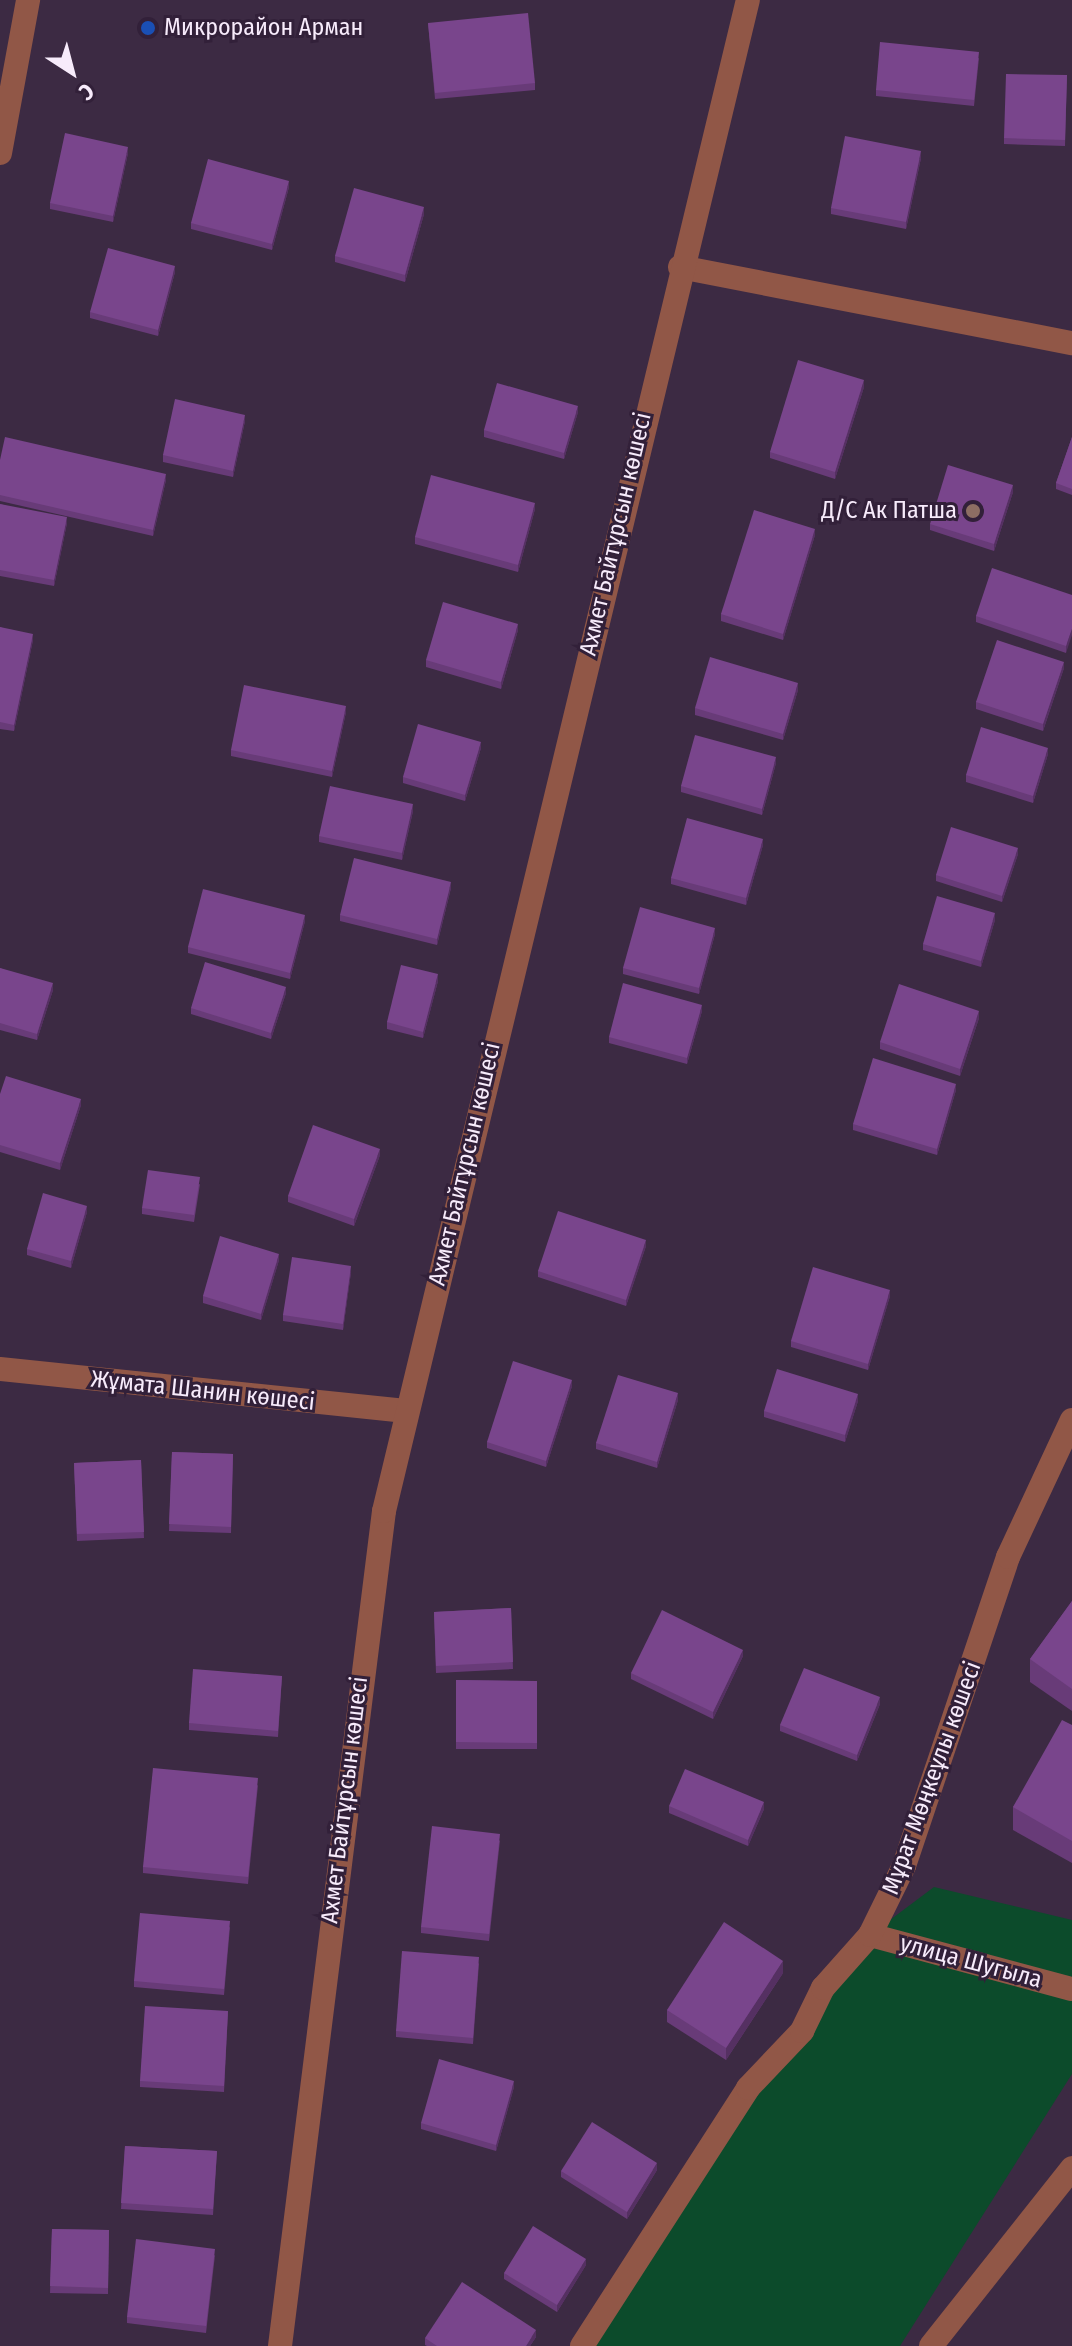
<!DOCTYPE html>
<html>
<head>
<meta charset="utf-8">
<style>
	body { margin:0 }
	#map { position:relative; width:1072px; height:2346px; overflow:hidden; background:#3c2a43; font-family:"Fira Sans Condensed",sans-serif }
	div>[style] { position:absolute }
	.green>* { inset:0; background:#0c4b2b }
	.minor>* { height:24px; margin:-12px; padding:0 12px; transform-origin:12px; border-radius:12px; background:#915747 }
	.wall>* { inset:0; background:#683b78 }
	.shaded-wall>* { inset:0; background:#553062 }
	.building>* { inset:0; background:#79458c }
	.dots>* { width:22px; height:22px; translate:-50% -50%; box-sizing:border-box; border:4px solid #322039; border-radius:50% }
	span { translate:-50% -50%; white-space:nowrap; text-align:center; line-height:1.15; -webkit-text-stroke:6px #322039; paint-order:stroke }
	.poi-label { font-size:24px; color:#f7ebfb }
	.left { translate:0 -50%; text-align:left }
	.right { translate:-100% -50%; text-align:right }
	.street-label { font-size:24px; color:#f7ebfb }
	.north { position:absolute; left:32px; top:32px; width:80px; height:80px; -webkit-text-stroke:6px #322039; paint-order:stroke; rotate:144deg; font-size:22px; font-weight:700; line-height:32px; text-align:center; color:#f7ebfb }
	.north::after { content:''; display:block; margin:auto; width:28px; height:36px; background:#f7ebfb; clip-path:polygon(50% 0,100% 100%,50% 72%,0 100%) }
</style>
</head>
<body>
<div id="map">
	<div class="green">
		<div style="clip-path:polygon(934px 1887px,1072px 1920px,1072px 2074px,900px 2346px,582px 2346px,870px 1935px)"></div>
	</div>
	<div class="minor">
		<div style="left:0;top:153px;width:156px;rotate:-79.6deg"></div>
		<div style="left:680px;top:267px;width:399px;rotate:11deg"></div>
		<div style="left:0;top:1369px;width:408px;rotate:5.9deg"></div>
		<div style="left:870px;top:1935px;width:209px;rotate:15deg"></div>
		<div style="left:280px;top:2346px;width:841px;rotate:-82.9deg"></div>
		<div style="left:384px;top:1511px;width:1554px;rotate:-76.46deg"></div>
		<div style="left:582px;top:2346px;width:307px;rotate:-57.2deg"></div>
		<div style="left:748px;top:2088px;width:79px;rotate:-46.5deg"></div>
		<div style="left:802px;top:2031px;width:48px;rotate:-64deg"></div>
		<div style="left:823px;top:1988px;width:71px;rotate:-48.4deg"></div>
		<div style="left:870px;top:1935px;width:77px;rotate:-63.8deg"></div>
		<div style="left:904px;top:1866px;width:326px;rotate:-71.4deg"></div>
		<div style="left:1008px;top:1557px;width:151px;rotate:-65deg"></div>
		<div style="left:931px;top:2346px;width:227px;rotate:-51.6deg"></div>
	</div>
	<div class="wall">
		<div style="clip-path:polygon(428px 23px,535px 83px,535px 90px,435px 99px)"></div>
		<div style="clip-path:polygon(979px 58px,974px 106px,876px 96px,876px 90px)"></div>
		<div style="clip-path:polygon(1067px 75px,1065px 146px,1004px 144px,1004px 138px)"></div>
		<div style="clip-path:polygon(128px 153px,113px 222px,50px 209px,50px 203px)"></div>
		<div style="clip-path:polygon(921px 158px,906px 229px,831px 214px,831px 208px)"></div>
		<div style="clip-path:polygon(289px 187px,272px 250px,191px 229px,191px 223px)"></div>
		<div style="clip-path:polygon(424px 214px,405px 282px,335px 262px,335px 256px)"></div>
		<div style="clip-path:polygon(175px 272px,158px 336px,90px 318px,90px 312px)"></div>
		<div style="clip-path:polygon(864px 387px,835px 479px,770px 458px,770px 452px)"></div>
		<div style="clip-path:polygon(578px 412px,564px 459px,484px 437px,484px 430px)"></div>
		<div style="clip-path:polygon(245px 421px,233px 477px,163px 462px,163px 455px)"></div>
		<div style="clip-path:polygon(1072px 437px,1072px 495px,1056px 489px,1056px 483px)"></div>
		<div style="clip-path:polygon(0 460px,166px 480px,153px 536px,0 501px)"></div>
		<div style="clip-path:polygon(1013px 492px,994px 551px,930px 530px,930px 524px)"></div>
		<div style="clip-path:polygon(0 504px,67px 523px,54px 586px,0 576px)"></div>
		<div style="clip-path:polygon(535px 509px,518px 572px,415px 544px,415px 537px)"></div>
		<div style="clip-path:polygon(815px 535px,783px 640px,721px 621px,721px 614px)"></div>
		<div style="clip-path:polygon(1072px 595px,1066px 653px,976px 622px,976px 616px)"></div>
		<div style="clip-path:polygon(0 627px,33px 640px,14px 731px,0 729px)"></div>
		<div style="clip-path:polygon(518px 630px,501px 689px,426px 667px,426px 660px)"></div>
		<div style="clip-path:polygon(1064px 668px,1043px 731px,976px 709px,976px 702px)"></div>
		<div style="clip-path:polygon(798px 690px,783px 740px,695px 715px,695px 708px)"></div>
		<div style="clip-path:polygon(346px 712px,332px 777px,231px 756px,231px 750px)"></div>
		<div style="clip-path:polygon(481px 748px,465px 801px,403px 783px,403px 777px)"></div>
		<div style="clip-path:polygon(1048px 754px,1033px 803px,966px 782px,966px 775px)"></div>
		<div style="clip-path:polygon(776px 763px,762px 815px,681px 792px,681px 786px)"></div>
		<div style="clip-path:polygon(413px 811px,402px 860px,319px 842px,319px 836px)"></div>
		<div style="clip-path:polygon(763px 845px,746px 905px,671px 884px,671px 878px)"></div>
		<div style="clip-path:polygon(1018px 854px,1002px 902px,936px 881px,936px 875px)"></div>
		<div style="clip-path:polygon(451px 888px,437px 945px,340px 921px,340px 915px)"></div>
		<div style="clip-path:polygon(995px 920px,981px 967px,923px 950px,923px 944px)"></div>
		<div style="clip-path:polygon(305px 921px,290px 979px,188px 953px,188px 947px)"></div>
		<div style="clip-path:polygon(715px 934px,699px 994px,623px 974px,623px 968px)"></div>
		<div style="clip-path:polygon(0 968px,53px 990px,37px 1040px,0 1030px)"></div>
		<div style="clip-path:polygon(438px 981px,423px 1038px,387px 1029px,387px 1022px)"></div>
		<div style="clip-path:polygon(286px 993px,271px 1039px,191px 1014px,191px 1008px)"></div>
		<div style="clip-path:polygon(702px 1011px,687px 1064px,609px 1043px,609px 1037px)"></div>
		<div style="clip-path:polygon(979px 1018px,960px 1076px,880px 1049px,880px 1042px)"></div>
		<div style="clip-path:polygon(956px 1090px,937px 1155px,853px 1130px,853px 1124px)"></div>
		<div style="clip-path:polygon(0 1094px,81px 1105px,60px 1170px,0 1152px)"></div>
		<div style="clip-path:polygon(380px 1155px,354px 1226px,288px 1202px,288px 1196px)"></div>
		<div style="clip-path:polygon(200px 1184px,194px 1222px,142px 1214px,142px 1208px)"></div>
		<div style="clip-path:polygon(87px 1212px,71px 1268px,27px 1255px,27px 1249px)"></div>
		<div style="clip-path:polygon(646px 1246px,626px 1306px,538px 1277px,538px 1271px)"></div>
		<div style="clip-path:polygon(279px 1260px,261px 1320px,203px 1303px,203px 1296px)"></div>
		<div style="clip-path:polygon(351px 1272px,343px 1330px,283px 1321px,283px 1315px)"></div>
		<div style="clip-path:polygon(890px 1296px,868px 1370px,791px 1347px,791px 1341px)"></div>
		<div style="clip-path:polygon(572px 1386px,546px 1467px,487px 1448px,487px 1442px)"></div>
		<div style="clip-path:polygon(678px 1400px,657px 1468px,596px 1449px,596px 1443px)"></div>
		<div style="clip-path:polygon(858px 1401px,845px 1442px,764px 1417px,764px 1411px)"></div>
		<div style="clip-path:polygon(172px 1452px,233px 1454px,231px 1533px,169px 1531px)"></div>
		<div style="clip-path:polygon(141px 1460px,144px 1538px,77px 1541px,74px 1463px)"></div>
		<div style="clip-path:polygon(1072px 1601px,1072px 1711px,1030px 1682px,1030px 1659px)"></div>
		<div style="clip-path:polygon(511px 1608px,513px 1669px,436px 1673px,434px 1612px)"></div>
		<div style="clip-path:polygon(743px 1656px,713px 1719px,631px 1679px,631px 1673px)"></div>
		<div style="clip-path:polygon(282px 1676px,278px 1737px,189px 1730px,189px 1723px)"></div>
		<div style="clip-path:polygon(456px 1680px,537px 1681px,537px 1749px,456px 1749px)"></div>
		<div style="clip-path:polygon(880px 1704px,857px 1761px,780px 1731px,780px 1725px)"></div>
		<div style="clip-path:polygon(1072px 1725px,1072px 1863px,1013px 1830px,1013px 1807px)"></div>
		<div style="clip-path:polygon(258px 1785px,248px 1884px,143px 1873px,143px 1867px)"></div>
		<div style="clip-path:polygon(669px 1806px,764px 1809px,748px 1846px,669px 1813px)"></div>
		<div style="clip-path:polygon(500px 1840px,489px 1941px,421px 1933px,421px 1927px)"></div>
		<div style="clip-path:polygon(230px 1927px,224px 1995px,134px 1987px,134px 1981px)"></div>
		<div style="clip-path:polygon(479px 1963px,473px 2044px,396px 2037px,396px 2031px)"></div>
		<div style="clip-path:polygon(783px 1973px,726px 2060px,667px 2022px,667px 2010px)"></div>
		<div style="clip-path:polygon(228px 2011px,224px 2092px,140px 2087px,140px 2081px)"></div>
		<div style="clip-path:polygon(514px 2087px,496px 2151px,421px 2129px,421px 2123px)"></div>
		<div style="clip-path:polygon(125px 2146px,217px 2151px,213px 2215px,121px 2209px)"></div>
		<div style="clip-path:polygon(657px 2170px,627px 2219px,561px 2177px,561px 2171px)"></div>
		<div style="clip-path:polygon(52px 2229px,109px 2230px,108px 2294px,50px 2293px)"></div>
		<div style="clip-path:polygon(215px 2255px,206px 2333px,127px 2323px,127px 2317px)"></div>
		<div style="clip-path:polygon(586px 2265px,557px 2312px,504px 2279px,504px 2273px)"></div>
		<div style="clip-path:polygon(536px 2337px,530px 2346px,427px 2346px,425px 2345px,425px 2338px)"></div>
	</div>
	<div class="shaded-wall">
		<div style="clip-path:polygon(128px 147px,128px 153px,113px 222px,113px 216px)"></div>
		<div style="clip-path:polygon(921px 151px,921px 158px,906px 229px,906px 222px)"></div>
		<div style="clip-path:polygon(289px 181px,289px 187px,272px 250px,272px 244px)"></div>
		<div style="clip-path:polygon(424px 207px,424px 214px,405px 282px,405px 275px)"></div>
		<div style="clip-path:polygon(175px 266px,175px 272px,158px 336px,158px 330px)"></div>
		<div style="clip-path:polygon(864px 380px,864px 387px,835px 479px,835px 472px)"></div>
		<div style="clip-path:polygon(578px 406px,578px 412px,564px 459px,564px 453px)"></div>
		<div style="clip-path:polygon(245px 415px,245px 421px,233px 477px,233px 471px)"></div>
		<div style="clip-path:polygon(166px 474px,166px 480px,153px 536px,153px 530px)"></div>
		<div style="clip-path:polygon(1013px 485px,1013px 492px,994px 551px,994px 544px)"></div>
		<div style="clip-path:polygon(535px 503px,535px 509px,518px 572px,518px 565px)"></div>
		<div style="clip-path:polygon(67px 517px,67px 523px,54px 586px,54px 580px)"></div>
		<div style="clip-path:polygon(815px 529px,815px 535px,783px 640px,783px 634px)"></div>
		<div style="clip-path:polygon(518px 624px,518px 630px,501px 689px,501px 682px)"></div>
		<div style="clip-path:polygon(1072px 629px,1072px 635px,1066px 653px,1066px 646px)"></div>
		<div style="clip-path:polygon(33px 634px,33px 640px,14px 731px,14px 725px)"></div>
		<div style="clip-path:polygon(1064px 662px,1064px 668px,1043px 731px,1043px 724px)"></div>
		<div style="clip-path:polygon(798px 683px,798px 690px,783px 740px,783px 734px)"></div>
		<div style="clip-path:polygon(346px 706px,346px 712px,332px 777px,332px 771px)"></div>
		<div style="clip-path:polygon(481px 742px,481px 748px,465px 801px,465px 795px)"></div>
		<div style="clip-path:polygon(1048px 748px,1048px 754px,1033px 803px,1033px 796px)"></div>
		<div style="clip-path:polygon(776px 757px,776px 763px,762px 815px,762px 809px)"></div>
		<div style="clip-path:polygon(413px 804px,413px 811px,402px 860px,402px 853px)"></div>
		<div style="clip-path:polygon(763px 839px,763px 845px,746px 905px,746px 898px)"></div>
		<div style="clip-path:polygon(1018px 848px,1018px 854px,1002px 902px,1002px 896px)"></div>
		<div style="clip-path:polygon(451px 882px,451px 888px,437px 945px,437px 939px)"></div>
		<div style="clip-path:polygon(995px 913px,995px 920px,981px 967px,981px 961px)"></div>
		<div style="clip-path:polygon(305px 915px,305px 921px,290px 979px,290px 973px)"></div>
		<div style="clip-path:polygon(715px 928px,715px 934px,699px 994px,699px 988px)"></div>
		<div style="clip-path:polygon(438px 974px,438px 981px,423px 1038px,423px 1032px)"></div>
		<div style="clip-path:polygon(53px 983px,53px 990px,37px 1040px,37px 1034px)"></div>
		<div style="clip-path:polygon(286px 987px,286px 993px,271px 1039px,271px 1033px)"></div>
		<div style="clip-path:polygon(702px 1005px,702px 1011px,687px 1064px,687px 1058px)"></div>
		<div style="clip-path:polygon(979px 1011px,979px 1018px,960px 1076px,960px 1069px)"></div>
		<div style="clip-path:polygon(956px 1084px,956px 1090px,937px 1155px,937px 1149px)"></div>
		<div style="clip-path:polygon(81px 1099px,81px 1105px,60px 1170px,60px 1163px)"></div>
		<div style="clip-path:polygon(380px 1149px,380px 1155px,354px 1226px,354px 1219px)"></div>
		<div style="clip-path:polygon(87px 1206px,87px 1212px,71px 1268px,71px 1261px)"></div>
		<div style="clip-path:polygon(646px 1240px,646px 1246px,626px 1306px,626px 1300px)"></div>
		<div style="clip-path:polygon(279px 1254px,279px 1260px,261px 1320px,261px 1314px)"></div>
		<div style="clip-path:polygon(351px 1266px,351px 1272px,343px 1330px,343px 1324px)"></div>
		<div style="clip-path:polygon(890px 1290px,890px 1296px,868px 1370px,868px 1364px)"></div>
		<div style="clip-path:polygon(572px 1380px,572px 1386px,546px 1467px,546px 1461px)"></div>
		<div style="clip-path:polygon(678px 1393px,678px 1400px,657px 1468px,657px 1462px)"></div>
		<div style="clip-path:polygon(858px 1394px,858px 1401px,845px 1442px,845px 1435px)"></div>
		<div style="clip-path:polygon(743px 1650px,743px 1656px,713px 1719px,713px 1712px)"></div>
		<div style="clip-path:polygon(880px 1697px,880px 1704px,857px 1761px,857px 1755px)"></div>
		<div style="clip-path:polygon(764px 1802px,764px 1809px,748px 1846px,748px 1840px)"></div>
		<div style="clip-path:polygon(783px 1961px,783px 1973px,726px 2060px,726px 2048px)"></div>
		<div style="clip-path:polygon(514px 2081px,514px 2087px,496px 2151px,496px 2145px)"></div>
		<div style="clip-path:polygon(657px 2163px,657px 2170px,627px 2219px,627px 2212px)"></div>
		<div style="clip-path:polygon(586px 2259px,586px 2265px,557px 2312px,557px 2305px)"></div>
		<div style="clip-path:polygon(536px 2330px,536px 2337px,530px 2346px,526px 2346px)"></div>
	</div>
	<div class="building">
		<div style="clip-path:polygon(528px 13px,535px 83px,435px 93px,428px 23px)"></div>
		<div style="clip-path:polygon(880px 42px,979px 52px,974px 100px,876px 90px)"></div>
		<div style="clip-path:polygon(1006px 74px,1067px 75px,1065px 140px,1004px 138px)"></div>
		<div style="clip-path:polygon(65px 133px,128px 147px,113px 216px,50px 203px)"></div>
		<div style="clip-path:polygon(845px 136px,921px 151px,906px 222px,831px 208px)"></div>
		<div style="clip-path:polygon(208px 159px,289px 181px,272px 244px,191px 223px)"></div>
		<div style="clip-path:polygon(354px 188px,424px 207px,405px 275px,335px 256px)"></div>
		<div style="clip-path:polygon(108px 248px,175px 266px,158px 330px,90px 312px)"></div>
		<div style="clip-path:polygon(798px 360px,864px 380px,835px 472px,770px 452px)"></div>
		<div style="clip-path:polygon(497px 383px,578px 406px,564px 453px,484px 430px)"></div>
		<div style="clip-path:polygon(175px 399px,245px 415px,233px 471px,163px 455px)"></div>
		<div style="clip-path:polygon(5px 437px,166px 474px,153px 530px,0 495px,0 460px)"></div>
		<div style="clip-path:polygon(1072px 437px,1072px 489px,1056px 483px)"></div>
		<div style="clip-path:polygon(948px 465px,1013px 485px,994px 544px,930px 524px)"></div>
		<div style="clip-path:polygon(431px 475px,535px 503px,518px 565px,415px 537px)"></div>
		<div style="clip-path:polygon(0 504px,67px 517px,54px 580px,0 570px)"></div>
		<div style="clip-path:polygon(754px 510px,815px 529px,783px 634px,721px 614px)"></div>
		<div style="clip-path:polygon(992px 568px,1072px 595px,1072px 629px,1066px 646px,976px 616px)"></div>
		<div style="clip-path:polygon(443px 602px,518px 624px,501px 682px,426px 660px)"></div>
		<div style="clip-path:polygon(0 627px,33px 634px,14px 725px,0 722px)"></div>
		<div style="clip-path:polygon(997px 640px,1064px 662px,1043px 724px,976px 702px)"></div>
		<div style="clip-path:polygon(710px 657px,798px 683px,783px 734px,695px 708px)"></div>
		<div style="clip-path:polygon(244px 685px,346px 706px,332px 771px,231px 750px)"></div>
		<div style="clip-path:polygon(418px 724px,481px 742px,465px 795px,403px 777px)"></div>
		<div style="clip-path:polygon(981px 727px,1048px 748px,1033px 796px,966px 775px)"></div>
		<div style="clip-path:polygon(695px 735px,776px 757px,762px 809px,681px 786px)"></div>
		<div style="clip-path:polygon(330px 786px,413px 804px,402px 853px,319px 836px)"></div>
		<div style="clip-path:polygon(687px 818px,763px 839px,746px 898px,671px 878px)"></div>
		<div style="clip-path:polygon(951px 827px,1018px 848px,1002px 896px,936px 875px)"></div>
		<div style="clip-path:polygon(354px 858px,451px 882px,437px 939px,340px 915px)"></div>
		<div style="clip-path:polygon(203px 889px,305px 915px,290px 973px,188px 947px)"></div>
		<div style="clip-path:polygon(937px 896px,995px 913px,981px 961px,923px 944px)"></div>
		<div style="clip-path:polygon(640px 907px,715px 928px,699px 988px,623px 968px)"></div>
		<div style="clip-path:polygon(205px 962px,286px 987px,271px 1033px,191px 1008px)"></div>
		<div style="clip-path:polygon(401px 965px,438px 974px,423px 1032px,387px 1022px)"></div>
		<div style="clip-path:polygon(0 968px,53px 983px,37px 1034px,0 1023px)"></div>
		<div style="clip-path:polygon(623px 983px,702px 1005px,687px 1058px,609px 1037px)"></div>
		<div style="clip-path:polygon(899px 984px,979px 1011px,960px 1069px,880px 1042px)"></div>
		<div style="clip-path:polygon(873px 1058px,956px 1084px,937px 1149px,853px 1124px)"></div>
		<div style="clip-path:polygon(6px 1076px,81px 1099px,60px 1163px,0 1145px,0 1094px)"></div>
		<div style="clip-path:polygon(313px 1125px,380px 1149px,354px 1219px,288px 1196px)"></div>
		<div style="clip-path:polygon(148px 1170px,200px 1177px,194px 1215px,142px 1208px)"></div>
		<div style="clip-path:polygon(43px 1193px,87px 1206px,71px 1261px,27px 1249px)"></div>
		<div style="clip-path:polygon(558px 1211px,646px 1240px,626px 1300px,538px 1271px)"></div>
		<div style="clip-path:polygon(220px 1236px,279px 1254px,261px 1314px,203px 1296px)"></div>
		<div style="clip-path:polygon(292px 1257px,351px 1266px,343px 1324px,283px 1315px)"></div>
		<div style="clip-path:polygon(813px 1267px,890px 1290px,868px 1364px,791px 1341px)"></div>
		<div style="clip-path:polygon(513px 1361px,572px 1380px,546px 1461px,487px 1442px)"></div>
		<div style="clip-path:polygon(777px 1369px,858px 1394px,845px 1435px,764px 1411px)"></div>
		<div style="clip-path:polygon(618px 1375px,678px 1393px,657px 1462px,596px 1443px)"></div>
		<div style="clip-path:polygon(172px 1452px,233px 1454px,231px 1527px,169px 1524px)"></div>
		<div style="clip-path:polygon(141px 1460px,144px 1532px,77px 1534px,74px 1463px)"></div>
		<div style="clip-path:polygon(1072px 1601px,1072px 1689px,1030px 1659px)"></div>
		<div style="clip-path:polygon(511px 1608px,513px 1662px,436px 1666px,434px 1612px)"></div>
		<div style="clip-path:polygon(662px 1610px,743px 1650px,713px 1712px,631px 1673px)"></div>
		<div style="clip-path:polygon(804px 1668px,880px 1697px,857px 1755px,780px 1725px)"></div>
		<div style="clip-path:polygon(193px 1669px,282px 1676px,278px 1731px,189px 1723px)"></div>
		<div style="clip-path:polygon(456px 1680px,537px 1681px,537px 1743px,456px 1742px)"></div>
		<div style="clip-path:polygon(1062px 1720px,1072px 1725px,1072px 1841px,1013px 1807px)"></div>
		<div style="clip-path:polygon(153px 1768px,258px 1778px,248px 1877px,143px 1867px)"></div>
		<div style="clip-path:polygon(685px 1769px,764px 1802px,748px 1840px,669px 1806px)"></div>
		<div style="clip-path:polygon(432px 1826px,500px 1834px,489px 1934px,421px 1927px)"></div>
		<div style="clip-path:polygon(140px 1913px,230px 1921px,224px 1989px,134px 1981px)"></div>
		<div style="clip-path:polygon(724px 1922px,783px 1961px,726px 2048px,667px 2010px)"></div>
		<div style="clip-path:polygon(402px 1951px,479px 1957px,473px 2038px,396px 2031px)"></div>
		<div style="clip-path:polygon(145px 2006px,228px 2011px,224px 2086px,140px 2081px)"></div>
		<div style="clip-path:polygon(439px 2059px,514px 2081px,496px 2145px,421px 2123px)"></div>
		<div style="clip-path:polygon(592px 2122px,657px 2163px,627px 2212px,561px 2171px)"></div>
		<div style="clip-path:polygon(125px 2146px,217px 2151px,213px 2209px,121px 2203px)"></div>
		<div style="clip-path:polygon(533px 2226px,586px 2259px,557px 2305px,504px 2273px)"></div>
		<div style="clip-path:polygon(52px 2229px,109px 2230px,108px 2288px,50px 2286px)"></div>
		<div style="clip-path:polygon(136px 2239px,215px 2249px,206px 2326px,127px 2317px)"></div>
		<div style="clip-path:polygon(462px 2282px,536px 2330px,526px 2346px,437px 2346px,425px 2338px)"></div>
	</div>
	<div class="dots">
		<div style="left:148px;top:28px;background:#1a4fb4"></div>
		<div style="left:973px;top:511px;background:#8d6e63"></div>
	</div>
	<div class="poi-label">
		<span class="left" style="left:164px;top:28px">Микрорайон Арман</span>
		<span class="right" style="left:957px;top:511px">Д/С Ак Патша</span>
	</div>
	<div class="street-label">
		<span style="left:616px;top:534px;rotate:-77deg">Ахмет Байтұрсын көшесі</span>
		<span style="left:465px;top:1164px;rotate:-77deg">Ахмет Байтұрсын көшесі</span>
		<span style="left:203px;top:1391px;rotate:6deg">Жұмата Шанин көшесі</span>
		<span style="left:932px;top:1778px;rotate:-70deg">Мұрат Мөңкеұлы көшесі</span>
		<span style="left:345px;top:1800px;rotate:-83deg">Ахмет Байтұрсын көшесі</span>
		<span style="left:971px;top:1962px;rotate:15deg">улица Шугыла</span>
	</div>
	<div class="north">С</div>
</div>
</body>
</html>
